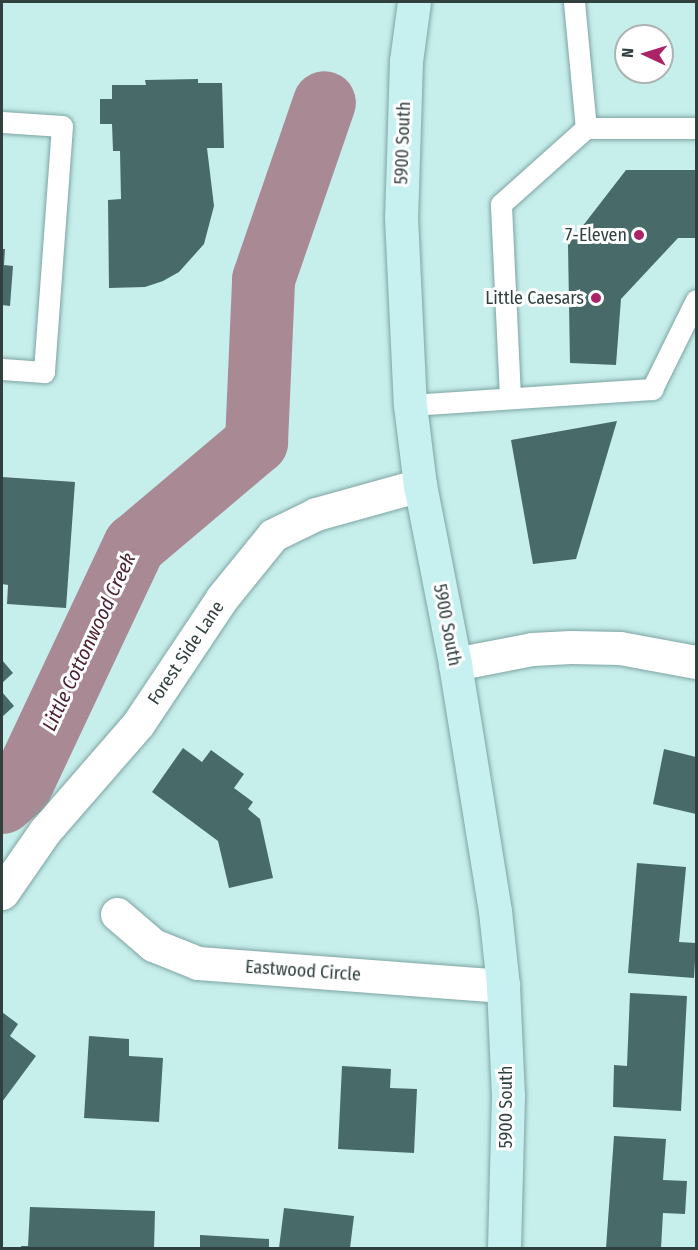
<!DOCTYPE html>
<html>
<head>
<meta charset="utf-8">
<style>
	body { margin:0 }
	#map { position:relative; width:698px; height:1250px; overflow:hidden; background:#c6eeeb; font-family:"Fira Sans Condensed",sans-serif }
	div>[style] { position:absolute }
	.river>* { height:63px; margin:-31.5px; padding:0 31.5px; transform-origin:31.5px; border-radius:31.5px; background:#a98a94 }
	.building>* { inset:0; background:#486b69 }
	.roads { filter:drop-shadow(0 0 2px #7ea4a2) drop-shadow(0 0 2px #7ea4a2) }
	.lane>* { height:21px; margin:-10.5px; padding:0 10.5px; transform-origin:10.5px; border-radius:10.5px; background:#fff }
	.street>* { height:33px; margin:-16.5px; padding:0 16.5px; transform-origin:16.5px; border-radius:16.5px; background:#fff }
	.secondary>* { height:33px; margin:-16.5px; padding:0 16.5px; transform-origin:16.5px; border-radius:16.5px; background:#c6f1f0 }
	.dots>* { width:16px; height:16px; translate:-50% -50%; box-sizing:border-box; border:3px solid #fff; border-radius:50% }
	span { translate:-50% -50%; white-space:nowrap; text-align:center; line-height:1.15; -webkit-text-stroke:6px #fff; paint-order:stroke }
	.street-label { font-size:18px; color:#30403f }
	.poi-label { font-size:18px; color:#30403f }
	.right { translate:-100% -50%; text-align:right }
	.water-label { font-size:20px; color:#4c2032; font-style:italic }
	.frame { position:absolute; inset:0; border:3px solid #30403f; pointer-events:none }
	.north { position:absolute; left:614px; top:24px; width:60px; height:60px; box-sizing:border-box; background:#fff; border:2px solid #acb3b2; border-radius:50%; rotate:274deg; font-size:16px; font-weight:700; line-height:24px; text-align:center; color:#30403f }
	.north::after { content:''; display:block; margin:auto; width:21px; height:27px; background:#ac2468; clip-path:polygon(50% 0,100% 100%,50% 72%,0 100%) }
</style>
</head>
<body>
<div id="map">
	<div class="river">
		<div style="left:2px;top:802px;width:23px;rotate:-40deg"></div>
		<div style="left:20px;top:787px;width:268px;rotate:-64.8deg"></div>
		<div style="left:134px;top:545px;width:160px;rotate:-40.2deg"></div>
		<div style="left:256px;top:442px;width:163px;rotate:-87.5deg"></div>
		<div style="left:263px;top:279px;width:187px;rotate:-71deg"></div>
	</div>
	<div class="building">
		<div style="clip-path:polygon(198px 79px,198px 83px,222px 83px,224px 148px,207px 148px,214px 206px,204px 244px,179px 272px,163px 281px,145px 287px,109px 288px,108px 200px,121px 199px,120px 151px,113px 151px,112px 124px,100px 124px,100px 99px,112px 99px,112px 85px,146px 85px,145px 80px)"></div>
		<div style="clip-path:polygon(626px 170px,696px 170px,696px 238px,678px 238px,621px 299px,616px 365px,570px 363px,568px 245px)"></div>
		<div style="clip-path:polygon(2px 249px,5px 249px,4px 265px,13px 266px,10px 306px,2px 305px)"></div>
		<div style="clip-path:polygon(617px 421px,576px 559px,533px 564px,511px 440px)"></div>
		<div style="clip-path:polygon(2px 477px,75px 482px,66px 608px,7px 604px,8px 585px,2px 584px)"></div>
		<div style="clip-path:polygon(2px 660px,13px 673px,2px 683px)"></div>
		<div style="clip-path:polygon(2px 692px,14px 706px,2px 717px)"></div>
		<div style="clip-path:polygon(183px 748px,202px 762px,211px 750px,244px 774px,234px 788px,253px 802px,248px 809px,260px 819px,273px 878px,229px 888px,218px 841px,152px 792px)"></div>
		<div style="clip-path:polygon(664px 749px,696px 757px,696px 814px,653px 804px)"></div>
		<div style="clip-path:polygon(637px 863px,686px 867px,679px 942px,696px 943px,694px 978px,628px 973px)"></div>
		<div style="clip-path:polygon(630px 993px,687px 996px,681px 1111px,613px 1107px,614px 1065px,627px 1066px)"></div>
		<div style="clip-path:polygon(2px 1012px,18px 1024px,10px 1036px,36px 1056px,2px 1102px)"></div>
		<div style="clip-path:polygon(89px 1036px,129px 1039px,129px 1056px,163px 1058px,159px 1122px,84px 1118px)"></div>
		<div style="clip-path:polygon(342px 1066px,391px 1069px,390px 1088px,417px 1089px,414px 1153px,338px 1149px)"></div>
		<div style="clip-path:polygon(614px 1136px,666px 1139px,663px 1180px,687px 1181px,685px 1214px,663px 1213px,661px 1248px,606px 1248px)"></div>
		<div style="clip-path:polygon(30px 1207px,155px 1211px,154px 1248px,21px 1248px,21px 1246px,28px 1246px)"></div>
		<div style="clip-path:polygon(284px 1208px,354px 1216px,350px 1248px,279px 1248px)"></div>
		<div style="clip-path:polygon(200px 1235px,269px 1239px,269px 1248px,200px 1248px)"></div>
	</div>
	<div class="roads">
		<div class="lane">
			<div style="left:574px;top:2px;width:127px;rotate:84.6deg"></div>
			<div style="left:2px;top:122px;width:60px;rotate:3.8deg"></div>
			<div style="left:62px;top:126px;width:247px;rotate:94.2deg"></div>
			<div style="left:44px;top:372px;width:42px;rotate:-175.9deg"></div>
			<div style="left:510px;top:397px;width:193px;rotate:-92.7deg"></div>
			<div style="left:501px;top:204px;width:114px;rotate:-41.8deg"></div>
			<div style="left:586px;top:128px;width:110px"></div>
			<div style="left:410px;top:405px;width:243px;rotate:-3.8deg"></div>
			<div style="left:652px;top:389px;width:99px;rotate:-63.7deg"></div>
		</div>
		<div class="street">
			<div style="left:455px;top:664px;width:78px;rotate:-11deg"></div>
			<div style="left:532px;top:649px;width:39px;rotate:-3deg"></div>
			<div style="left:571px;top:647px;width:49px;rotate:1.2deg"></div>
			<div style="left:620px;top:648px;width:77px;rotate:10.4deg"></div>
			<div style="left:2px;top:893px;width:75px;rotate:-55.3deg"></div>
			<div style="left:45px;top:831px;width:142px;rotate:-49deg"></div>
			<div style="left:138px;top:724px;width:151px;rotate:-56.3deg"></div>
			<div style="left:222px;top:598px;width:81px;rotate:-51deg"></div>
			<div style="left:273px;top:535px;width:48px;rotate:-26deg"></div>
			<div style="left:316px;top:514px;width:108px;rotate:-15.6deg"></div>
			<div style="left:117px;top:914px;width:48px;rotate:40.7deg"></div>
			<div style="left:153px;top:945px;width:48px;rotate:21.8deg"></div>
			<div style="left:198px;top:963px;width:306px;rotate:4.3deg"></div>
		</div>
		<div class="secondary">
			<div style="left:414px;top:2px;width:60px;rotate:97.7deg"></div>
			<div style="left:406px;top:61px;width:156px;rotate:91.8deg"></div>
			<div style="left:401px;top:217px;width:188px;rotate:87.3deg"></div>
			<div style="left:410px;top:405px;width:81px;rotate:82.9deg"></div>
			<div style="left:420px;top:485px;width:182px;rotate:78.9deg"></div>
			<div style="left:455px;top:664px;width:250px;rotate:80.8deg"></div>
			<div style="left:495px;top:911px;width:75px;rotate:83.9deg"></div>
			<div style="left:503px;top:986px;width:109px;rotate:87.4deg"></div>
			<div style="left:508px;top:1095px;width:153px;rotate:91.5deg"></div>
		</div>
	</div>
	<div class="dots">
		<div style="left:639px;top:235px;background:#ac2468"></div>
		<div style="left:596px;top:298px;background:#ac2468"></div>
	</div>
	<div class="street-label">
		<span style="left:403px;top:143px;rotate:-88deg">5900 South</span>
		<span style="left:447px;top:625px;rotate:79deg">5900 South</span>
		<span style="left:186px;top:653px;rotate:-56deg">Forest Side Lane</span>
		<span style="left:303px;top:971px;rotate:4deg">Eastwood Circle</span>
		<span style="left:506px;top:1107px;rotate:-90deg">5900 South</span>
	</div>
	<div class="poi-label">
		<span class="right" style="left:627px;top:235px">7-Eleven</span>
		<span class="right" style="left:584px;top:298px">Little Caesars</span>
	</div>
	<div class="water-label">
		<span style="left:89px;top:642px;rotate:-65deg">Little Cottonwood Creek</span>
	</div>
	<div class="frame"></div>
	<div class="north">N</div>
</div>
</body>
</html>
